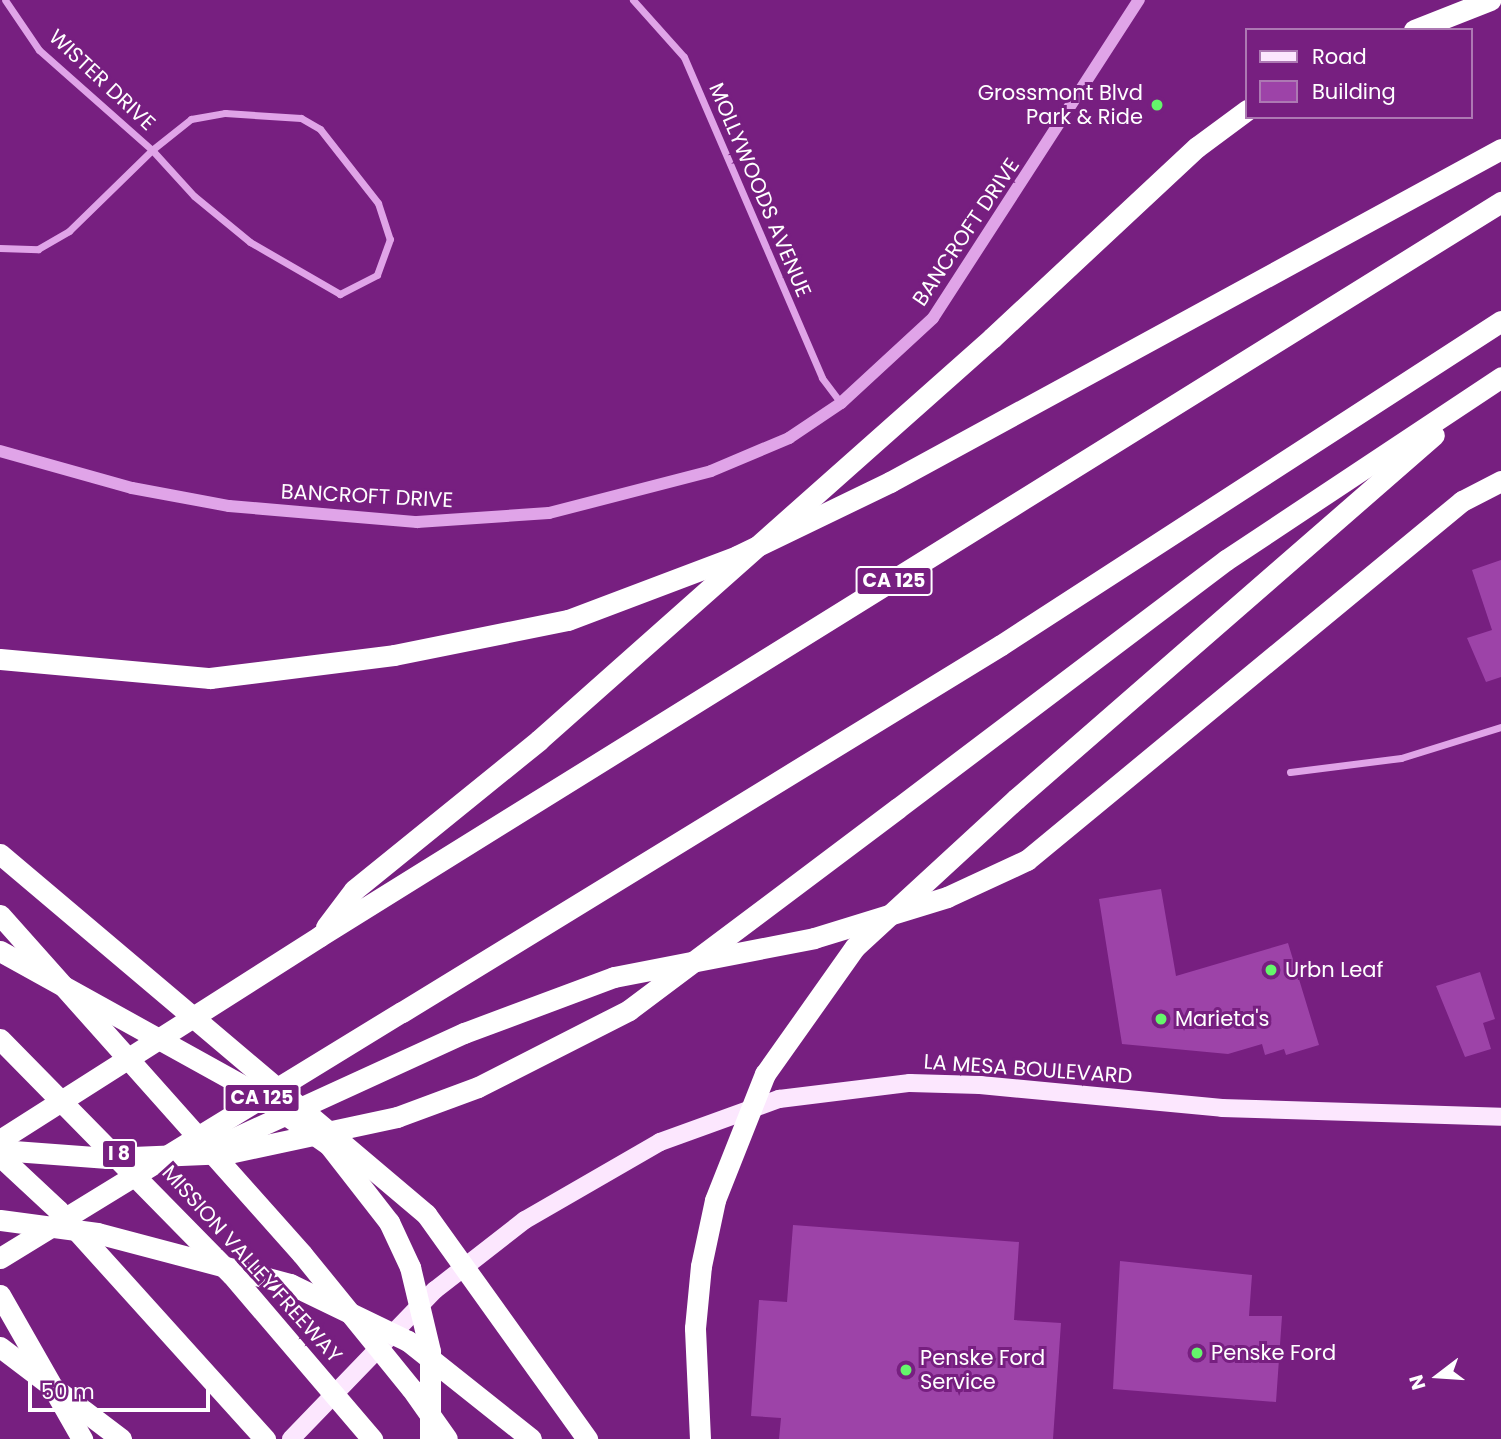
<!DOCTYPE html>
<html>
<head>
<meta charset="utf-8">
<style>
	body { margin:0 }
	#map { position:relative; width:1501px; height:1439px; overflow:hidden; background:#771f80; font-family:Poppins,sans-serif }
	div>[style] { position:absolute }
	.building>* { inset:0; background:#9d43a8 }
	.minor>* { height:7px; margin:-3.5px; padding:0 3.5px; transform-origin:3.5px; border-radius:3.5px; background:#e0a4e8 }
	.tertiary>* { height:12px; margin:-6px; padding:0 6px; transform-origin:6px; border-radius:6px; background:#e0a4e8 }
	.primary>* { height:18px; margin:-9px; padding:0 9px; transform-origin:9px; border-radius:9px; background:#fce7fe }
	.motorway>* { height:21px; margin:-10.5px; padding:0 10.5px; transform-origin:10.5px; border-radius:10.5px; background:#fff }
	.motorway-bridge>* { height:21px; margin:-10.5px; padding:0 10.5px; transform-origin:10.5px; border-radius:10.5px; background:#fff }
	.dots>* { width:19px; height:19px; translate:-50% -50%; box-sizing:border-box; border:4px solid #771f80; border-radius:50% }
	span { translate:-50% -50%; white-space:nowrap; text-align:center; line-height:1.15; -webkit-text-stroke:6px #771f80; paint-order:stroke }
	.shield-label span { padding:2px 5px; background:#771f80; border:2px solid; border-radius:5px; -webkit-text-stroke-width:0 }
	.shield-label { font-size:19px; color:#fff; font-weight:700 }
	.street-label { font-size:21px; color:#fff }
	.poi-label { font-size:21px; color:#fff }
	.right { translate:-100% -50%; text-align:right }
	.left { translate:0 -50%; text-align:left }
	.legend { position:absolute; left:1245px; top:28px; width:228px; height:91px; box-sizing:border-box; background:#771f80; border:2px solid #ad79b3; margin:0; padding:9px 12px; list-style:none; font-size:21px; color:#fff }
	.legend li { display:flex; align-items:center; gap:14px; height:35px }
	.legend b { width:35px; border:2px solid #ad79b3 }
	.north { position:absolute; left:1403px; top:1341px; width:70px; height:70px; -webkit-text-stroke:5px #771f80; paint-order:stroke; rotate:253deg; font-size:19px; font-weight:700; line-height:28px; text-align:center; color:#fff }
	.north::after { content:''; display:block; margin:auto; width:24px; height:32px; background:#fff; clip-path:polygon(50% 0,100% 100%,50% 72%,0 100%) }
	.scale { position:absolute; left:28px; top:1380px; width:182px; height:32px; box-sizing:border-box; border:4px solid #fff; border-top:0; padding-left:9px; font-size:21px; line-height:24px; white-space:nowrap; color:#fff; -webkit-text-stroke:5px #771f80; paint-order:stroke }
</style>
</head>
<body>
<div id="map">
	<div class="building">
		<div style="clip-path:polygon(1501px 560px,1501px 677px,1486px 682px,1467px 638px,1492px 630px,1472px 570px)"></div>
		<div style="clip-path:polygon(1161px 889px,1176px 976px,1288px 943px,1319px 1045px,1286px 1055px,1284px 1049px,1265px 1055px,1262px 1044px,1228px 1054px,1122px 1044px,1099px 899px)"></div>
		<div style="clip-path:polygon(1480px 972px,1495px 1019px,1483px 1023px,1491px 1049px,1465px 1057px,1436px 986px)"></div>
		<div style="clip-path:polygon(793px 1225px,1019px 1242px,1014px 1320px,1061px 1323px,1053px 1439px,779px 1439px,781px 1418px,751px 1416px,759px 1300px,787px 1302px)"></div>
		<div style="clip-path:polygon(1120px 1261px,1252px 1275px,1249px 1316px,1282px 1316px,1276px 1402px,1113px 1389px)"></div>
	</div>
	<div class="minor">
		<div style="left:633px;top:0;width:76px;rotate:48.2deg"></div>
		<div style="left:684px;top:57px;width:349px;rotate:66.7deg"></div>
		<div style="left:822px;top:378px;width:31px;rotate:53deg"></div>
		<div style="left:0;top:248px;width:38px;rotate:2deg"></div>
		<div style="left:38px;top:249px;width:36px;rotate:-30deg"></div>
		<div style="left:69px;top:231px;width:116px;rotate:-44.3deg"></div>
		<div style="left:152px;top:150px;width:50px;rotate:-38.5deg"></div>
		<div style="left:191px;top:119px;width:35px;rotate:-10deg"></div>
		<div style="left:225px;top:113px;width:76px;rotate:3.8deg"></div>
		<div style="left:301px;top:118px;width:22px;rotate:30deg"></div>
		<div style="left:320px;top:129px;width:94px;rotate:51.9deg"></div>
		<div style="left:378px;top:203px;width:38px;rotate:72deg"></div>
		<div style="left:390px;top:239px;width:38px;rotate:110deg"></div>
		<div style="left:377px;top:275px;width:42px;rotate:152.8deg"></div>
		<div style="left:340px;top:294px;width:104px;rotate:-150deg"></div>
		<div style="left:250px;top:242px;width:72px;rotate:-140.6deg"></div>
		<div style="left:194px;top:196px;width:62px;rotate:-132.4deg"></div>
		<div style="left:152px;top:150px;width:151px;rotate:-138.5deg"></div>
		<div style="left:39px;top:50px;width:60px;rotate:-124.2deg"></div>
		<div style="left:1290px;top:772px;width:112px;rotate:-7.2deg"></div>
		<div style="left:1401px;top:758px;width:105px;rotate:-17.2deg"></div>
	</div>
	<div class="tertiary">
		<div style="left:0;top:451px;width:137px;rotate:15.7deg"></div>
		<div style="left:132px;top:488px;width:99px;rotate:10.5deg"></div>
		<div style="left:229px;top:506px;width:189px;rotate:4.9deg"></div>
		<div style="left:417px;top:522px;width:132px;rotate:-3.9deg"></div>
		<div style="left:549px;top:513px;width:167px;rotate:-14.5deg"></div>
		<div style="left:711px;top:471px;width:85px;rotate:-22.9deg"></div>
		<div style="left:789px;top:438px;width:63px;rotate:-33.9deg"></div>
		<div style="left:841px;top:403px;width:125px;rotate:-42.7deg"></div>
		<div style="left:933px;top:318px;width:379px;rotate:-57.1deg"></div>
	</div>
	<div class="primary">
		<div style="left:291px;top:1439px;width:207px;rotate:-46deg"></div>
		<div style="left:435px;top:1290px;width:114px;rotate:-37.9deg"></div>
		<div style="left:525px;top:1220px;width:156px;rotate:-30deg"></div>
		<div style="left:660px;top:1142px;width:127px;rotate:-19.9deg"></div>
		<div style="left:779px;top:1099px;width:132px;rotate:-7deg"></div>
		<div style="left:910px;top:1083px;width:70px;rotate:1.6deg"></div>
		<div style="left:980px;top:1085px;width:243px;rotate:5.4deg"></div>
		<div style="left:1222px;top:1108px;width:279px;rotate:1.8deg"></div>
	</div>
	<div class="motorway">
		<div style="left:1414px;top:30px;width:82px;rotate:-21.5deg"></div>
		<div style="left:992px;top:338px;width:280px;rotate:-43deg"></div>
		<div style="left:1197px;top:147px;width:62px;rotate:-36.5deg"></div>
		<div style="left:0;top:659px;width:211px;rotate:5.2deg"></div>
		<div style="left:210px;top:678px;width:185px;rotate:-7.1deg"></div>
		<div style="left:394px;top:655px;width:177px;rotate:-11.4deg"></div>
		<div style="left:568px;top:620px;width:181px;rotate:-20.7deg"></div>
		<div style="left:737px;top:556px;width:170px;rotate:-25.8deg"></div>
		<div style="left:890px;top:482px;width:696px;rotate:-28.59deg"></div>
		<div style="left:1016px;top:799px;width:554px;rotate:-41.05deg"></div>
		<div style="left:898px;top:808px;width:411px;rotate:-37.1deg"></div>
		<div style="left:1226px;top:560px;width:330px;rotate:-33.6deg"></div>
		<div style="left:0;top:854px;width:558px;rotate:40.2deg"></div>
		<div style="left:426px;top:1214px;width:277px;rotate:54.4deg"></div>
		<div style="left:0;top:915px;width:454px;rotate:48.3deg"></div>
		<div style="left:326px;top:927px;width:46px;rotate:-52.9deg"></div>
		<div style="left:354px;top:890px;width:238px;rotate:-39deg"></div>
		<div style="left:320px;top:936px;width:1391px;rotate:-31.86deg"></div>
		<div style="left:402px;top:1012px;width:702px;rotate:-31.5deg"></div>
		<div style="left:1001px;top:645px;width:596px;rotate:-32.94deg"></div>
		<div style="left:464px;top:1033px;width:160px;rotate:-20.5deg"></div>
		<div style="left:614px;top:977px;width:204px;rotate:-11deg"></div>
		<div style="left:814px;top:938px;width:139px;rotate:-17.1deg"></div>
		<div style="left:947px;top:897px;width:88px;rotate:-24.8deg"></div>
		<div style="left:1027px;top:860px;width:564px;rotate:-39.53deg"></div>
		<div style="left:1462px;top:501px;width:44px;rotate:-27.1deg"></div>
		<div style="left:0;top:1039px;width:330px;rotate:45.5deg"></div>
		<div style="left:0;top:1156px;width:79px;rotate:43deg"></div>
		<div style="left:58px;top:1210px;width:309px;rotate:47.9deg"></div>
		<div style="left:0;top:1295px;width:166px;rotate:60.3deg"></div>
		<div style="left:411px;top:1388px;width:62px;rotate:54.8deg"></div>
	</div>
	<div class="motorway-bridge">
		<div style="left:539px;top:740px;width:606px;rotate:-41.59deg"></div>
		<div style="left:0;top:951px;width:285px;rotate:29deg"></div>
		<div style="left:249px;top:1089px;width:98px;rotate:35deg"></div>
		<div style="left:329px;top:1145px;width:98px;rotate:52.1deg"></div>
		<div style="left:389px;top:1222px;width:50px;rotate:65deg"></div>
		<div style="left:410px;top:1267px;width:86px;rotate:76.6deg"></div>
		<div style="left:430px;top:1351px;width:88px;rotate:90deg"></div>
		<div style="left:0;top:1140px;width:379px;rotate:-32.5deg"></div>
		<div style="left:217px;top:1146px;width:272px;rotate:-24.6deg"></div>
		<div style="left:0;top:1150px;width:108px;rotate:4.2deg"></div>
		<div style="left:108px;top:1158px;width:121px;rotate:-2.4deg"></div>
		<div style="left:229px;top:1153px;width:172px;rotate:-12.1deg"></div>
		<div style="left:397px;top:1117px;width:86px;rotate:-20.3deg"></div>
		<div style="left:478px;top:1087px;width:169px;rotate:-27deg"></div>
		<div style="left:629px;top:1010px;width:336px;rotate:-36.9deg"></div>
		<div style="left:0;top:1220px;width:98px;rotate:7.6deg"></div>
		<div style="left:97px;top:1233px;width:200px;rotate:14.8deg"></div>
		<div style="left:290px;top:1284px;width:131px;rotate:25.8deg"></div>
		<div style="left:408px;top:1341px;width:157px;rotate:38.5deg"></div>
		<div style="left:302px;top:1254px;width:173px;rotate:50.9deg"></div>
		<div style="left:0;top:1258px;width:471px;rotate:-31.5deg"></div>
		<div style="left:232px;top:1275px;width:216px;rotate:49.5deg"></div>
		<div style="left:0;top:1347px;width:152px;rotate:37.2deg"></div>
		<div style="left:700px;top:1439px;width:111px;rotate:-92.6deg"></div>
		<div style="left:695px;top:1328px;width:62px;rotate:-84.5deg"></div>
		<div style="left:701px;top:1266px;width:67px;rotate:-78deg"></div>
		<div style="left:715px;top:1200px;width:136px;rotate:-68.4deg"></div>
		<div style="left:765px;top:1074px;width:156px;rotate:-54.7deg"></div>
		<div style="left:855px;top:947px;width:219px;rotate:-42.6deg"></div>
	</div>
	<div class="dots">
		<div style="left:1157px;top:105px;background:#64f66b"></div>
		<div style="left:1271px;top:970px;background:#64f66b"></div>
		<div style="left:1161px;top:1019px;background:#64f66b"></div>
		<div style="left:1197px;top:1353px;background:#64f66b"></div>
		<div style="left:906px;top:1370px;background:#64f66b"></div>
	</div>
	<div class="shield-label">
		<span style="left:894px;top:581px">CA 125</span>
		<span style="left:262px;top:1098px">CA 125</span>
		<span style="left:119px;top:1154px">I 8</span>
	</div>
	<div class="street-label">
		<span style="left:102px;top:80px;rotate:43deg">WISTER DRIVE</span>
		<span style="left:760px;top:190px;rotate:67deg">MOLLYWOODS AVENUE</span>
		<span style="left:966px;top:232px;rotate:-56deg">BANCROFT DRIVE</span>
		<span style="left:367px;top:496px;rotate:3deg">BANCROFT DRIVE</span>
		<span style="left:1028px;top:1069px;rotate:4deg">LA MESA BOULEVARD</span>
		<span style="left:252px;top:1264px;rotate:48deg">MISSION VALLEY FREEWAY</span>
	</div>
	<div class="poi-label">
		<span class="right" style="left:1143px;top:105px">Grossmont Blvd<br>Park &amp; Ride</span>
		<span class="left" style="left:1285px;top:970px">Urbn Leaf</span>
		<span class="left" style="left:1175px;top:1019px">Marieta's</span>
		<span class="left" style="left:1211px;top:1353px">Penske Ford</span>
		<span class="left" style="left:920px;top:1370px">Penske Ford<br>Service</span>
	</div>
	<ul class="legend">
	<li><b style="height:9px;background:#fce7fe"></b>Road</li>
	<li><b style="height:19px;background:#9d43a8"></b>Building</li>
	</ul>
	<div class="north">N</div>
	<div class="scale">50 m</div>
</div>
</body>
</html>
